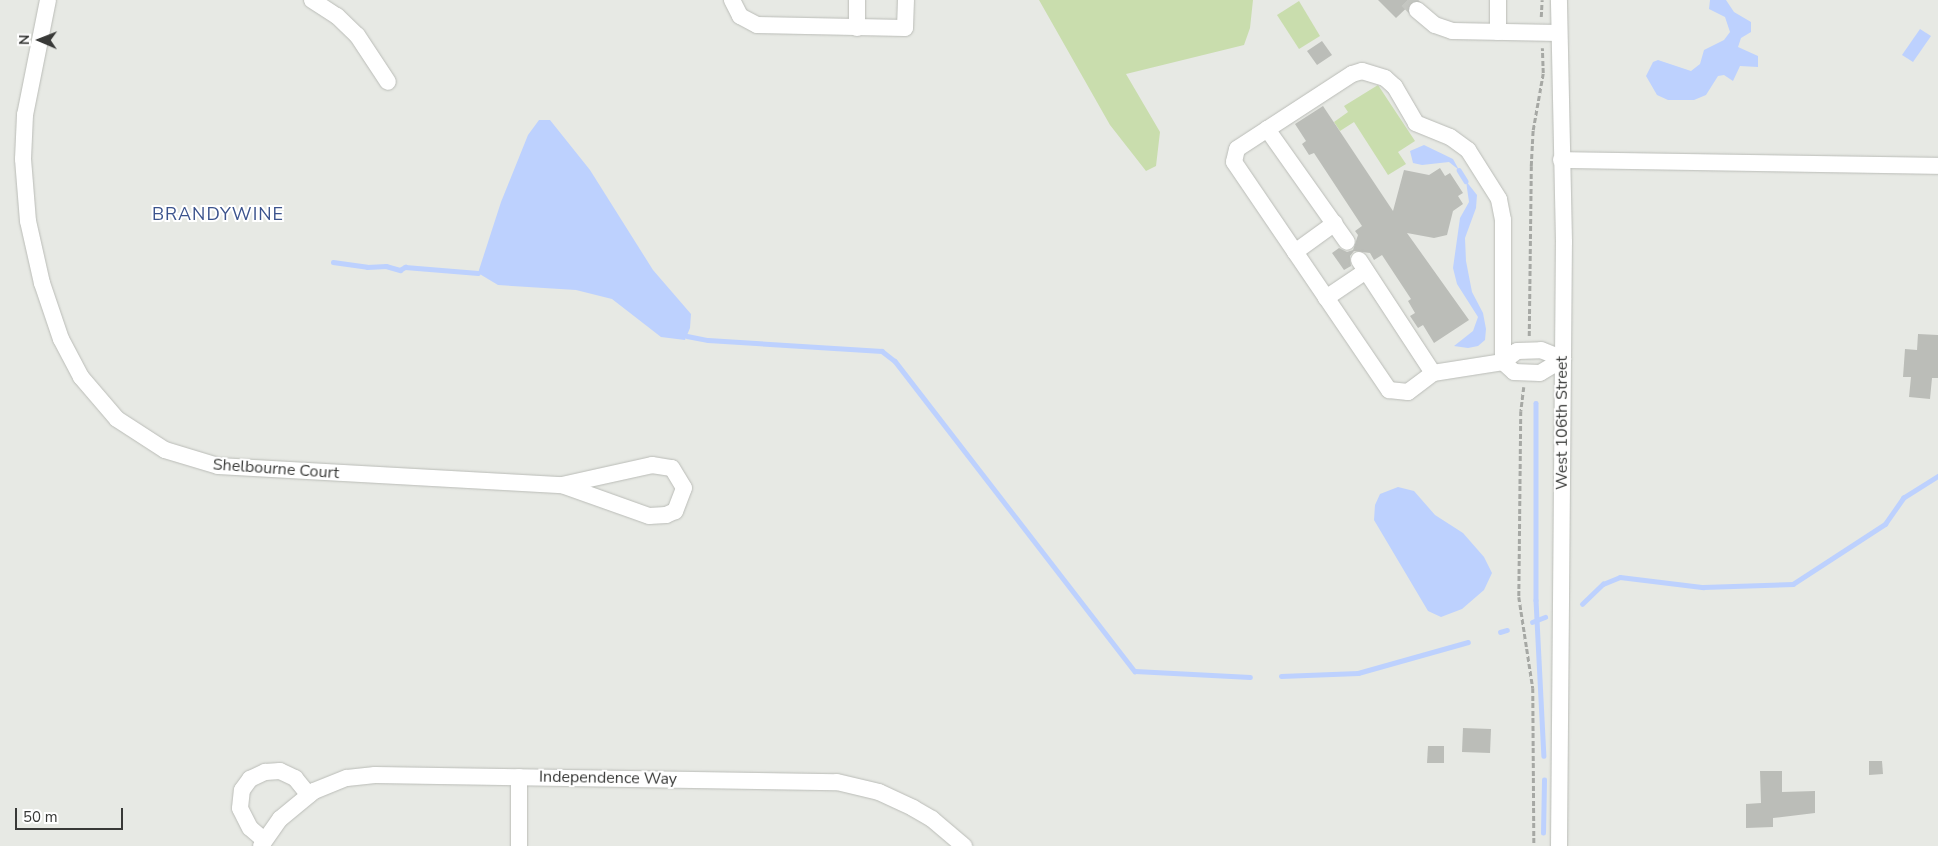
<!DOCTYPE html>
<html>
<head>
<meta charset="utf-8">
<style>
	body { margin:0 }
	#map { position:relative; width:1938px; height:846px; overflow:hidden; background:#e7e9e4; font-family:"Nunito Sans",sans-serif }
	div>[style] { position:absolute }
	.green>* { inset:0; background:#c9ddad }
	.water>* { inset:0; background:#bdd1fe }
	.stream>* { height:4.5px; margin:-2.25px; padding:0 2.25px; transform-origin:2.25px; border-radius:2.25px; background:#bdd1fe }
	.building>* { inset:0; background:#bbbdb8 }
	.minor-tunnel>* { height:16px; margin-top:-8px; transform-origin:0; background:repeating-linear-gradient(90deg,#c4c6c1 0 16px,transparent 0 24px) }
	.path>* { height:2.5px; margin-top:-1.25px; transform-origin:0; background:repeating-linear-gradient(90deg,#a6a8a4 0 5px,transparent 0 7.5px) }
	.roads { filter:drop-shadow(0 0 1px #babcb7) drop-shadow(0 0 1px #babcb7) }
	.minor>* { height:16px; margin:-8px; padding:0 8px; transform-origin:8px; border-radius:8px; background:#fff }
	span { translate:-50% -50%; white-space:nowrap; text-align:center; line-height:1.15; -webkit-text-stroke:4px #fff; paint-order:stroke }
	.street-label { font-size:16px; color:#383937 }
	.neighbourhood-label { font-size:18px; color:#3b538d; letter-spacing:1px }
	.north { position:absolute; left:15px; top:15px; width:50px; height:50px; -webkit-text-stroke:4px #fff; paint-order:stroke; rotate:271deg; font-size:14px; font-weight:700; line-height:20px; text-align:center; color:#383937 }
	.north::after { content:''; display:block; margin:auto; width:18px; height:22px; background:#383937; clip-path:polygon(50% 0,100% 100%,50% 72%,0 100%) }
	.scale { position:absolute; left:15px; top:808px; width:108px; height:22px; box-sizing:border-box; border:2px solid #383937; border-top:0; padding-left:6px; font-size:15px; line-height:18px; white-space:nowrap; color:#383937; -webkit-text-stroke:4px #fff; paint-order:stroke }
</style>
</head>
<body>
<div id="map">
	<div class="green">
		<div style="clip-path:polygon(1039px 0,1253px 0,1250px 28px,1244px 45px,1126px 74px,1160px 132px,1156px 166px,1146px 171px,1110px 125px)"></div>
		<div style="clip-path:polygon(1299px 1px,1320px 36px,1299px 49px,1277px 15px)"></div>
		<div style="clip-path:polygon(1378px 85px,1415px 141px,1398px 152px,1406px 164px,1388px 175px,1354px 122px,1340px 131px,1334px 122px,1348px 112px,1344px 106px)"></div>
	</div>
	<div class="water">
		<div style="clip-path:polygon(1710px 0,1726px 0,1734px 12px,1751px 22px,1751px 32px,1741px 38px,1738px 47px,1758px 56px,1758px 67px,1740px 66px,1733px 81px,1724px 75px,1718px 76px,1706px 95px,1694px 100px,1668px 100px,1657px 95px,1646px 76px,1653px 62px,1658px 60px,1691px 71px,1700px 64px,1704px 50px,1724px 40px,1730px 32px,1725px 17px,1709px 9px)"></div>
		<div style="clip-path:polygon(1920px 29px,1931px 36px,1913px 62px,1902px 55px)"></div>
		<div style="clip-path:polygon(539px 120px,550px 120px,590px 170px,653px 270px,691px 314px,690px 328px,685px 340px,661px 337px,612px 299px,576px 290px,498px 285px,478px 273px,501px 202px,528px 135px)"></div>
		<div style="clip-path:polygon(1424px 145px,1453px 159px,1459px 170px,1449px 162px,1422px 165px,1413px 163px,1410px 151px)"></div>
		<div style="clip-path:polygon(1466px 181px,1477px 195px,1476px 208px,1465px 238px,1466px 261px,1472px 292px,1483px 313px,1486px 329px,1485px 340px,1478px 346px,1468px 348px,1454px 346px,1473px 331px,1478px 317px,1457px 284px,1453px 268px,1460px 218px,1469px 202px)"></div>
		<div style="clip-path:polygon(1398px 487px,1414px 491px,1435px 515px,1463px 533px,1484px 557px,1492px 573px,1484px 590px,1462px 609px,1441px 617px,1428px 611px,1374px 520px,1375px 505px,1380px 494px)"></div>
	</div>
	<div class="stream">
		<div style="left:1459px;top:170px;width:13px;rotate:58deg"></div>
		<div style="left:333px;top:262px;width:34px;rotate:8deg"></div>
		<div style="left:367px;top:267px;width:19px;rotate:-3deg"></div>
		<div style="left:386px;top:266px;width:15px;rotate:16deg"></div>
		<div style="left:400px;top:270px;width:6px;rotate:-31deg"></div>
		<div style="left:405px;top:267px;width:73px;rotate:4.7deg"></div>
		<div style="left:687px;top:336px;width:21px;rotate:11deg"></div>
		<div style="left:708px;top:340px;width:174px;rotate:3.6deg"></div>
		<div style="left:882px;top:351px;width:16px;rotate:38deg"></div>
		<div style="left:895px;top:361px;width:392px;rotate:52.3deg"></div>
		<div style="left:1135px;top:671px;width:115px;rotate:3deg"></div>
		<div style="left:1536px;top:403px;width:197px;rotate:90deg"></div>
		<div style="left:1536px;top:600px;width:156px;rotate:87.1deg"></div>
		<div style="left:1582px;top:604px;width:29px;rotate:-44deg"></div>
		<div style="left:1603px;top:584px;width:18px;rotate:-22deg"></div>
		<div style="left:1620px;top:577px;width:84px;rotate:6.9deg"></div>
		<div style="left:1703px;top:587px;width:90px;rotate:-1.9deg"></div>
		<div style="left:1793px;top:584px;width:110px;rotate:-33.1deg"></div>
		<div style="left:1885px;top:524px;width:32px;rotate:-55deg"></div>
		<div style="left:1903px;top:498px;width:41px;rotate:-32.2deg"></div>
		<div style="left:1532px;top:622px;width:14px;rotate:-21deg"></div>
		<div style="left:1500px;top:632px;width:7px;rotate:-16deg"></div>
		<div style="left:1281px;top:676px;width:77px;rotate:-2.2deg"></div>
		<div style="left:1358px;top:673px;width:114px;rotate:-15.7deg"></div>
		<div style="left:1543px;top:833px;width:53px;rotate:-88.9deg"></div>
	</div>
	<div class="building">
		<div style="clip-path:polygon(1378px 0,1415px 0,1396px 18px)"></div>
		<div style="clip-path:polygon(1322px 41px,1332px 55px,1317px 65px,1307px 51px)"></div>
		<div style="clip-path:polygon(1323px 106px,1393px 211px,1404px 170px,1429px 175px,1440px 168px,1445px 176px,1450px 173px,1463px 193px,1458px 196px,1463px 204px,1453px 211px,1447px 235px,1434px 238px,1407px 233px,1469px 320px,1434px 343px,1423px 325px,1418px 328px,1410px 316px,1415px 313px,1408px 301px,1411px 299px,1382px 255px,1374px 260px,1370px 253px,1354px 251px,1350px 256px,1351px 266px,1344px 270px,1332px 253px,1339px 248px,1347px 252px,1353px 250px,1358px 235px,1355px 231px,1362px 226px,1314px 153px,1309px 155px,1302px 144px,1306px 141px,1295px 124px)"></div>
		<div style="clip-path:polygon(1918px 334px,1938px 335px,1938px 378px,1932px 378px,1930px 399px,1909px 397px,1911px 377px,1903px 377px,1905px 349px,1917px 350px)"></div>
		<div style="clip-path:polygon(1463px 728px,1491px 729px,1490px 753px,1462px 752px)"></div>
		<div style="clip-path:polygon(1428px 746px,1444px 746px,1444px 763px,1427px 763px)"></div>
		<div style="clip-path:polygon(1869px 761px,1882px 761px,1883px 774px,1869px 775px)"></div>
		<div style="clip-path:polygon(1760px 771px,1782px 771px,1782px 792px,1815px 791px,1815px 813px,1773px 818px,1773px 827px,1746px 828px,1746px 804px,1761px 803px)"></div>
	</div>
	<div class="minor-tunnel">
		<div style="left:1407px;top:0;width:14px;rotate:45deg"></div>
	</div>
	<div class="path">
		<div style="left:1541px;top:17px;width:17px;rotate:-87deg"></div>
		<div style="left:1529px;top:336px;width:170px;rotate:-89.3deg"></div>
		<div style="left:1531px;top:166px;width:36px;rotate:-87deg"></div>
		<div style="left:1533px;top:130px;width:58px;rotate:-80deg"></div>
		<div style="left:1543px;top:73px;width:25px;rotate:-92deg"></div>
		<div style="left:1524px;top:387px;width:24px;rotate:97deg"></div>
		<div style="left:1521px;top:411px;width:186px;rotate:90.6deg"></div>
		<div style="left:1519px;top:597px;width:92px;rotate:81.3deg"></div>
		<div style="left:1533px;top:688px;width:158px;rotate:89.6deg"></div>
	</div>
	<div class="roads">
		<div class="minor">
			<div style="left:48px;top:0;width:117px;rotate:101.3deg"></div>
			<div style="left:25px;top:115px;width:44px;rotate:92.6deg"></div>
			<div style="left:23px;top:159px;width:62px;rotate:85.4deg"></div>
			<div style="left:28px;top:221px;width:64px;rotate:77.3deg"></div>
			<div style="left:42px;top:283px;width:59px;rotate:71.3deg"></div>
			<div style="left:61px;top:339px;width:43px;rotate:62.2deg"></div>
			<div style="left:81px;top:377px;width:55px;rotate:49.4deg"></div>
			<div style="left:117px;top:419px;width:57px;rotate:32.9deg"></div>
			<div style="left:165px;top:450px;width:55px;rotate:16.8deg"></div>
			<div style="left:218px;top:466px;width:345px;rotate:3.2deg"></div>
			<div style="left:312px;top:0;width:30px;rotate:33deg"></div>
			<div style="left:337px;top:16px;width:28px;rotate:44deg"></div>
			<div style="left:357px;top:35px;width:56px;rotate:56.6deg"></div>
			<div style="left:732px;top:0;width:18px;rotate:63deg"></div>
			<div style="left:740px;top:16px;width:19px;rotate:28deg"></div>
			<div style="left:757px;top:25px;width:148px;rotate:1.2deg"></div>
			<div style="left:905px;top:28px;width:28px;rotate:-88deg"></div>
			<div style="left:1417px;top:10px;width:23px;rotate:40deg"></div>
			<div style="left:1435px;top:25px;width:18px;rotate:19deg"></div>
			<div style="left:1452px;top:31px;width:107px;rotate:1.1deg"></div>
			<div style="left:857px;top:28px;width:28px;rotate:-90deg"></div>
			<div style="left:1498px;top:32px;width:32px;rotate:-90deg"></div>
			<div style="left:1267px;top:129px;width:138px;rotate:54.7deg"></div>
			<div style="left:1561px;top:160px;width:377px;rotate:0.9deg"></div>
			<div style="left:1295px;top:252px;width:49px;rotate:-35.9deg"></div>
			<div style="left:1359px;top:260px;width:135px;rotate:56.8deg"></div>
			<div style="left:1326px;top:298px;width:48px;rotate:-34deg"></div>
			<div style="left:1503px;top:362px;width:142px;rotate:-90deg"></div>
			<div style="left:1503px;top:220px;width:21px;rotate:-101deg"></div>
			<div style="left:1499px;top:199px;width:58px;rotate:-122.3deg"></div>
			<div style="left:1468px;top:150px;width:22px;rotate:-144deg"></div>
			<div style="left:1450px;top:137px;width:37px;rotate:-158deg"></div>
			<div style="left:1416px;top:123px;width:42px;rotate:-120.3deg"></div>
			<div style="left:1395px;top:87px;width:13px;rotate:-138deg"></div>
			<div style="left:1385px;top:78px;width:24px;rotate:-163deg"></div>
			<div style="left:1362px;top:71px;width:10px;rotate:163deg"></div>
			<div style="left:1352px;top:74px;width:137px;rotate:146.9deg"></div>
			<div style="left:1237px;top:149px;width:13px;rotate:103deg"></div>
			<div style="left:1234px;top:162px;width:276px;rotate:55.8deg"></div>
			<div style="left:1389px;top:390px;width:19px;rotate:6deg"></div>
			<div style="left:1408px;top:392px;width:31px;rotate:-37deg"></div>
			<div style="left:1433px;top:373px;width:71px;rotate:-8.9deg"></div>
			<div style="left:1503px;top:362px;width:18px;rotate:-38deg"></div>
			<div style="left:1517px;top:351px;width:24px;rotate:-2deg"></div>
			<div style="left:1541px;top:350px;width:24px;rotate:22deg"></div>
			<div style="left:1503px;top:362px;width:15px;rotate:42deg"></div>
			<div style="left:1514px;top:372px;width:26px;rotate:2deg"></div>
			<div style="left:1540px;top:373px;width:27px;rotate:-31deg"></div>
			<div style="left:652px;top:465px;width:20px;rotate:9deg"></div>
			<div style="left:672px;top:468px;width:23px;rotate:59deg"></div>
			<div style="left:684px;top:488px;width:25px;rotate:111deg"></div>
			<div style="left:675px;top:511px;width:10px;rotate:156deg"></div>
			<div style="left:666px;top:515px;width:17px;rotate:177deg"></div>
			<div style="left:649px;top:516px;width:92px;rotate:-160.4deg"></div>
			<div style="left:562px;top:485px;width:92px;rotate:-12.5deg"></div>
			<div style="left:264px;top:840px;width:18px;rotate:-139deg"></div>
			<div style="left:250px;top:828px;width:22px;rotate:-117deg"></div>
			<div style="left:240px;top:808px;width:18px;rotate:-84deg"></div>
			<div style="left:242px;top:790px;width:14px;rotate:-54deg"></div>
			<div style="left:250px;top:779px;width:17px;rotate:-25deg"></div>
			<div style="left:265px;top:772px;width:15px;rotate:-4deg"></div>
			<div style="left:280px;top:771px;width:17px;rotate:25deg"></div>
			<div style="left:295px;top:778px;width:22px;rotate:51deg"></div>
			<div style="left:261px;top:846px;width:33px;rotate:-55deg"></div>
			<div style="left:280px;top:819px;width:44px;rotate:-39.5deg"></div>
			<div style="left:314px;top:791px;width:35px;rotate:-22deg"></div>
			<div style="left:347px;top:778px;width:28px;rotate:-6deg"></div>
			<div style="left:375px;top:775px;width:462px;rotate:0.9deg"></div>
			<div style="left:837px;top:782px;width:43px;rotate:13.4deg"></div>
			<div style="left:879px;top:792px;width:38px;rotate:25deg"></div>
			<div style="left:913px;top:808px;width:22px;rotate:30deg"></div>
			<div style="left:932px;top:819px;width:42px;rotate:40.2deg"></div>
			<div style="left:519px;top:846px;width:69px;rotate:-90deg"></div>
			<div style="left:1559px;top:846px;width:604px;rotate:-89.53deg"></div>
			<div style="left:1564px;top:242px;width:242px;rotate:-91.2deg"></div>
		</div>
	</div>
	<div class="street-label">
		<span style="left:1562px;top:423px;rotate:-90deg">West 106th Street</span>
		<span style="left:276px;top:469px;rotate:4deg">Shelbourne Court</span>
		<span style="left:608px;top:778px;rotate:1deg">Independence Way</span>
	</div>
	<div class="neighbourhood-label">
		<span style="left:218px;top:214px">BRANDYWINE</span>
	</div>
	<div class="north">N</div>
	<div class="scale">50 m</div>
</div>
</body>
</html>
